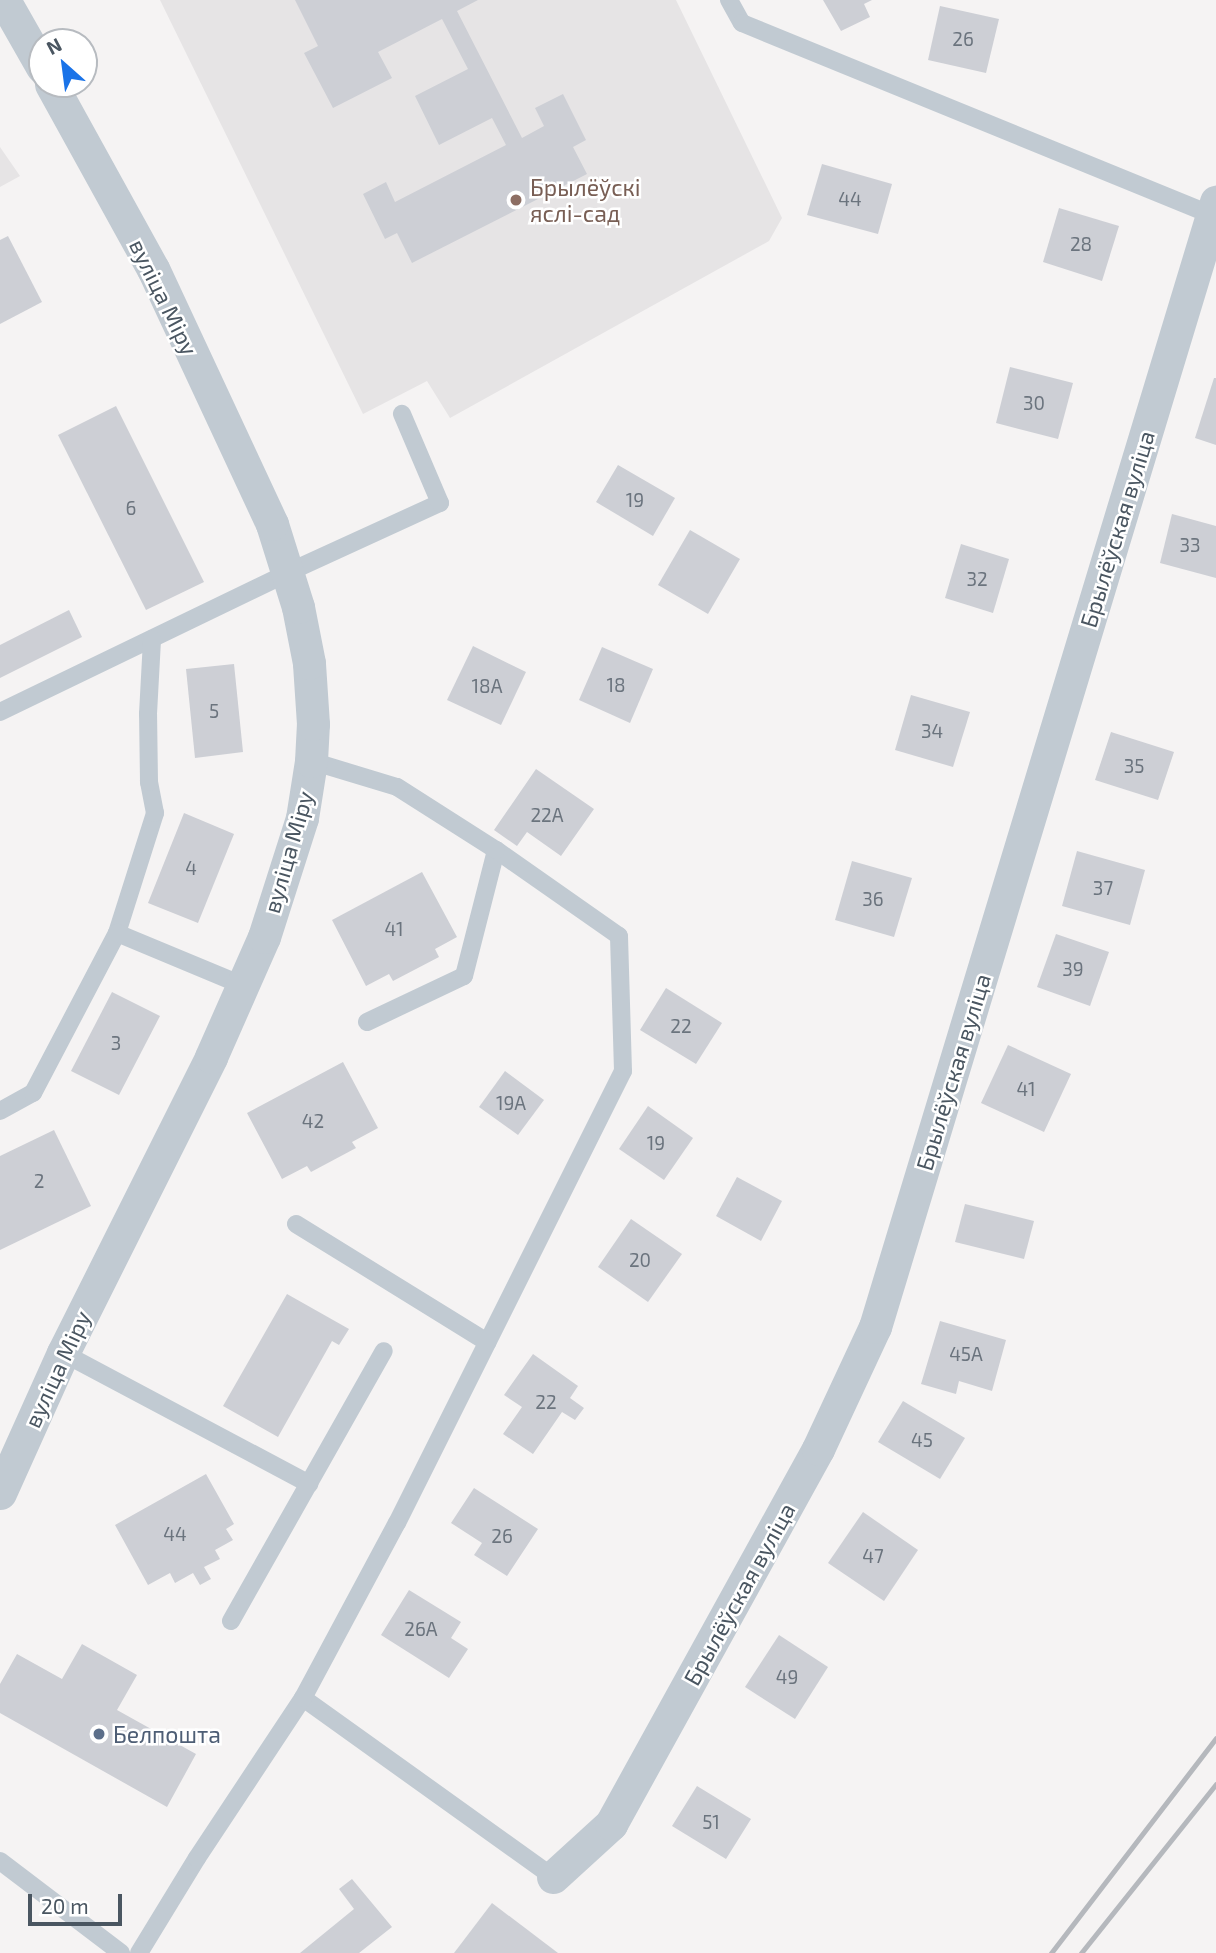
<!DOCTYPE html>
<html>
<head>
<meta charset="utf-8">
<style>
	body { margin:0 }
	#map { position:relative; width:1216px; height:1953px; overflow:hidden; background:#f5f3f3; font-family:"Exo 2",sans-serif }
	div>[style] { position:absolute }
	.education>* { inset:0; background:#e6e4e5 }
	.building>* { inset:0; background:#cdcfd5 }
	.lane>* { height:18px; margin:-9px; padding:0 9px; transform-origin:9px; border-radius:9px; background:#c1cad2 }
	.street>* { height:33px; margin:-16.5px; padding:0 16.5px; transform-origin:16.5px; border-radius:16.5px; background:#c1cad2 }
	.rail>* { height:5px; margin:-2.5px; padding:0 2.5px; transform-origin:2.5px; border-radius:2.5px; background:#b5b8bd }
	.dots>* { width:19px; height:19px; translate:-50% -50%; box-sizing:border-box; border:4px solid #fff; border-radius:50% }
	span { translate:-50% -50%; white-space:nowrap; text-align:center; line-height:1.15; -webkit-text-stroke:5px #fff; paint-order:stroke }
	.number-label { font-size:19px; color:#6b747e }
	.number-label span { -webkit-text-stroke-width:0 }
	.education-label { font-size:23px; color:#785e54 }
	.left { translate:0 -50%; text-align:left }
	.street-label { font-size:23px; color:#4a5661 }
	.service-label { font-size:23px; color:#4e5e75 }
	.north { position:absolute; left:28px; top:28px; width:70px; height:70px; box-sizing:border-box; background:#fff; border:2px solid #b7bbc0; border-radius:50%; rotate:332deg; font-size:19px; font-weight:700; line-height:28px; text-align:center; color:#4a5661 }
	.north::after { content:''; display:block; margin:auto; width:24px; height:32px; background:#1a73e8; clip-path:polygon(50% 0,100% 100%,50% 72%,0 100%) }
	.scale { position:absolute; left:28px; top:1894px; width:94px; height:32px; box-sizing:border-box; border:4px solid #4a5661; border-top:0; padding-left:9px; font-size:21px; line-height:24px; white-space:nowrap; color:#4a5661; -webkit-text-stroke:5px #fff; paint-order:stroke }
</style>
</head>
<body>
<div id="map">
	<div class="education">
		<div style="clip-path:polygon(160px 0,676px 0,782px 218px,769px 241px,450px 418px,427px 381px,363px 414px)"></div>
		<div style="clip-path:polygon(0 147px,20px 176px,0 187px)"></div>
	</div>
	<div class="building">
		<div style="clip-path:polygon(295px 0,478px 0,457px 11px,522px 138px,544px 126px,535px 108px,563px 94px,586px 140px,573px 147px,587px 174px,412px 263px,397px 233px,385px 239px,363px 194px,386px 182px,395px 202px,506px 145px,492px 118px,439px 145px,415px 96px,468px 69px,442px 19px,378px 52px,392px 78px,333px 108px,304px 53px,318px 46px)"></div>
		<div style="clip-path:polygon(823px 0,872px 0,864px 4px,870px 17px,841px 31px)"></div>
		<div style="clip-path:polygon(940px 6px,999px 19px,986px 73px,928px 60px)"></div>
		<div style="clip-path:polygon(822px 164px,892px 184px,878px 234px,807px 215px)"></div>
		<div style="clip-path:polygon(1059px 208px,1119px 226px,1102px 281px,1043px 262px)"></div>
		<div style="clip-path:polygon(8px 236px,42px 302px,0 324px,0 240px)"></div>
		<div style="clip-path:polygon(1010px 367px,1073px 383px,1058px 439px,996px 423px)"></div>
		<div style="clip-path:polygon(1214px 378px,1216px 378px,1216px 445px,1195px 438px)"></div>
		<div style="clip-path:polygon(116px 406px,204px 582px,146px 610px,58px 435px)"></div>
		<div style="clip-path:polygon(618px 465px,675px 498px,653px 536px,596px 502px)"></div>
		<div style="clip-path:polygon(1172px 514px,1216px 526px,1216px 578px,1160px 563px)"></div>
		<div style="clip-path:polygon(690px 530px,740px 559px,708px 614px,658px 585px)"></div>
		<div style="clip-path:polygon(961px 544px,1009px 559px,993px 613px,945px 598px)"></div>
		<div style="clip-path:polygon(69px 610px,82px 637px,0 678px,0 645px)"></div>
		<div style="clip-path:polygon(473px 646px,526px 672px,501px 725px,447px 700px)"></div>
		<div style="clip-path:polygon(602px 647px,653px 669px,630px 723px,579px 700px)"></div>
		<div style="clip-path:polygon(234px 664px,243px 752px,195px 758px,186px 669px)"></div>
		<div style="clip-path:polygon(911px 695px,970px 712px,953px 767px,895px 750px)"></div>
		<div style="clip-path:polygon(1111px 732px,1174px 752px,1158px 800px,1095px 780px)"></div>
		<div style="clip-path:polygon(536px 769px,594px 809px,561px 856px,527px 832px,517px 846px,494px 830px)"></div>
		<div style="clip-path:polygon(184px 813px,234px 834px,198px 923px,148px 903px)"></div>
		<div style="clip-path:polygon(1077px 851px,1145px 870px,1130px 925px,1062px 906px)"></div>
		<div style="clip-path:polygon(852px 861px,912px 878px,894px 937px,835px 920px)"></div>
		<div style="clip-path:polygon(422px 872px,457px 937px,435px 949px,439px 957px,393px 981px,389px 974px,366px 986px,332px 920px)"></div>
		<div style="clip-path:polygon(1056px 934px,1109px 952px,1090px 1006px,1037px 987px)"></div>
		<div style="clip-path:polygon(666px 988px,722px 1023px,696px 1064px,640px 1030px)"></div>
		<div style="clip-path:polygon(112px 992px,160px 1016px,119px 1095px,71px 1071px)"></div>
		<div style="clip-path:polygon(1008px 1045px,1071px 1074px,1044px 1132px,981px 1103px)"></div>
		<div style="clip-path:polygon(343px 1062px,378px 1128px,352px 1142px,356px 1148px,311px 1172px,307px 1166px,282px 1179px,247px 1113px)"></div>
		<div style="clip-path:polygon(505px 1071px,544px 1100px,518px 1135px,479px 1107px)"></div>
		<div style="clip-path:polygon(648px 1106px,693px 1138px,664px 1180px,619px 1149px)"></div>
		<div style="clip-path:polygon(54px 1130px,91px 1206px,0 1250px,0 1156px)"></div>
		<div style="clip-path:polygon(737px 1177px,782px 1201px,761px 1241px,716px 1216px)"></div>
		<div style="clip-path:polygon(965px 1204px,1034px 1221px,1024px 1259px,955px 1242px)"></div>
		<div style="clip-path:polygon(631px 1219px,682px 1254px,648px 1302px,598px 1267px)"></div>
		<div style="clip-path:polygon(287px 1294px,349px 1329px,339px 1345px,332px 1341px,278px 1437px,223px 1406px)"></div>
		<div style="clip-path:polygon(940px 1321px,1006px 1340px,992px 1391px,959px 1381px,956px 1394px,921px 1384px)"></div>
		<div style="clip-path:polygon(533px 1354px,578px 1386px,570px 1398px,584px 1408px,575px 1420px,562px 1412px,533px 1454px,503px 1434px,522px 1407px,504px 1395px)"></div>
		<div style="clip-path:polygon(903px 1401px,965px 1438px,940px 1479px,878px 1442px)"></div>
		<div style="clip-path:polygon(206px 1474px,234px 1524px,226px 1529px,233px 1540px,215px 1550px,220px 1559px,204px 1567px,211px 1579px,200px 1585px,193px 1573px,175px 1583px,170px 1573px,148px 1585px,115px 1525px)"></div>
		<div style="clip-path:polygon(474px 1488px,538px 1529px,507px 1576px,474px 1555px,482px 1543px,451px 1523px)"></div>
		<div style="clip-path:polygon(863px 1512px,918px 1550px,884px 1601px,828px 1563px)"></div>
		<div style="clip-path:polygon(409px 1590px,461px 1622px,451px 1638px,468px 1649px,449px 1678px,381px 1635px)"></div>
		<div style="clip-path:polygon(779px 1635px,828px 1667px,795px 1719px,745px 1687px)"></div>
		<div style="clip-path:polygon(82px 1644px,137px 1675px,117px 1710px,196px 1754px,167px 1807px,0 1713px,0 1684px,17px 1654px,62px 1679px)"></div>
		<div style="clip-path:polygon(697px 1786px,751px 1819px,726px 1859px,672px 1826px)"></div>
		<div style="clip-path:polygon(352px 1879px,392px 1927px,359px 1953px,300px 1953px,354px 1909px,339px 1889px)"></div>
		<div style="clip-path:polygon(492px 1903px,558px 1953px,454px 1953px)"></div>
	</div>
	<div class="lane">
		<div style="left:729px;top:0;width:26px;rotate:61deg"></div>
		<div style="left:742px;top:23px;width:508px;rotate:22.22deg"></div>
		<div style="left:0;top:712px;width:321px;rotate:-25.8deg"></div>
		<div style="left:289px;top:572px;width:166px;rotate:-24.6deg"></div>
		<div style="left:440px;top:503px;width:97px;rotate:-113.1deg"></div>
		<div style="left:117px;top:933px;width:126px;rotate:-72.4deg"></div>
		<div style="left:155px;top:813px;width:32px;rotate:-101deg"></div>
		<div style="left:149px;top:782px;width:68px;rotate:-90.8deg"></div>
		<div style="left:148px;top:714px;width:75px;rotate:-86.9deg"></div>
		<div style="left:367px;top:1022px;width:107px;rotate:-25.4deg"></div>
		<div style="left:464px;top:976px;width:130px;rotate:-75.7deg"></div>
		<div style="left:0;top:1111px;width:38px;rotate:-29deg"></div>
		<div style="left:33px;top:1093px;width:181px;rotate:-62.3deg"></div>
		<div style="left:117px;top:933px;width:135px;rotate:22.6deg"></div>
		<div style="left:296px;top:1224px;width:225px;rotate:31.7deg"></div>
		<div style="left:63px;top:1353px;width:279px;rotate:28deg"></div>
		<div style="left:231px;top:1621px;width:310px;rotate:-60.5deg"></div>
		<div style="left:303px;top:1698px;width:307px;rotate:35.6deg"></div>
		<div style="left:0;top:1861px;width:152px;rotate:37.2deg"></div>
		<div style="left:139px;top:1953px;width:111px;rotate:-58.6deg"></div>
		<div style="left:197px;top:1858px;width:192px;rotate:-56.5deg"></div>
		<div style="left:303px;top:1698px;width:199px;rotate:-61.8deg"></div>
		<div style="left:397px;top:1523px;width:505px;rotate:-63.43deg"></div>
		<div style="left:623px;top:1071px;width:135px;rotate:-91.7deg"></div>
		<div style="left:619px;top:936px;width:150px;rotate:-145deg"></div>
		<div style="left:496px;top:850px;width:117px;rotate:-147.5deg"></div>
		<div style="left:397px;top:787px;width:90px;rotate:-163.2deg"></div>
	</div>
	<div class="street">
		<div style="left:4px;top:0;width:77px;rotate:60.4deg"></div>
		<div style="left:0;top:1493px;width:154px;rotate:-65.8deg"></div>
		<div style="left:63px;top:1353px;width:331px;rotate:-63.4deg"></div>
		<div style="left:211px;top:1057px;width:131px;rotate:-66.2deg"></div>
		<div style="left:264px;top:937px;width:125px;rotate:-72.3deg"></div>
		<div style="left:302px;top:818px;width:58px;rotate:-81deg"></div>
		<div style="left:311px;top:761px;width:37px;rotate:-87deg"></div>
		<div style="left:313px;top:724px;width:61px;rotate:-93.8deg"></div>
		<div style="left:309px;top:663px;width:57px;rotate:-101.1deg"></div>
		<div style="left:298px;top:607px;width:87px;rotate:-107.4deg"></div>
		<div style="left:272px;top:524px;width:281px;rotate:-115deg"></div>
		<div style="left:153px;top:269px;width:211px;rotate:-118.9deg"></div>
		<div style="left:553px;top:1877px;width:79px;rotate:-42.4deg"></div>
		<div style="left:611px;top:1824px;width:428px;rotate:-61.1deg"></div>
		<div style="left:818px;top:1449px;width:135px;rotate:-65deg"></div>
		<div style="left:875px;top:1327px;width:1176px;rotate:-73.14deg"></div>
	</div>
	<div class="rail">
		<div style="left:1051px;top:1953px;width:271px;rotate:-52.5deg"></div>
		<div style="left:1081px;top:1953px;width:216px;rotate:-51.4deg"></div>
	</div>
	<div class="dots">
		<div style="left:516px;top:200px;background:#8d6e63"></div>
		<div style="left:99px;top:1734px;background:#5c6f8a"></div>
	</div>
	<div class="number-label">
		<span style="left:963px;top:39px">26</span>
		<span style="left:850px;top:199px">44</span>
		<span style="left:1081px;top:244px">28</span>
		<span style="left:1034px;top:403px">30</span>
		<span style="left:635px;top:500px">19</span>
		<span style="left:131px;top:508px">6</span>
		<span style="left:1190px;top:545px">33</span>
		<span style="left:977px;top:579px">32</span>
		<span style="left:616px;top:685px">18</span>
		<span style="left:487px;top:686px">18А</span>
		<span style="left:214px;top:711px">5</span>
		<span style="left:932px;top:731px">34</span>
		<span style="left:1134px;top:766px">35</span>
		<span style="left:547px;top:815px">22А</span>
		<span style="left:191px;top:868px">4</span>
		<span style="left:1103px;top:888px">37</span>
		<span style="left:873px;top:899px">36</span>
		<span style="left:394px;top:929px">41</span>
		<span style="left:1073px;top:969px">39</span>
		<span style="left:681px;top:1026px">22</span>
		<span style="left:116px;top:1043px">3</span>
		<span style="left:1026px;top:1089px">41</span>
		<span style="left:511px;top:1103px">19А</span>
		<span style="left:313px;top:1121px">42</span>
		<span style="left:656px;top:1143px">19</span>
		<span style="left:39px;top:1181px">2</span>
		<span style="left:640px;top:1260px">20</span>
		<span style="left:966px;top:1354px">45А</span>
		<span style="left:546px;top:1402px">22</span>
		<span style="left:922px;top:1440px">45</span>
		<span style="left:175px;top:1534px">44</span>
		<span style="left:502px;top:1536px">26</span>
		<span style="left:873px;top:1556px">47</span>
		<span style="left:421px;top:1629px">26А</span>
		<span style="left:787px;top:1677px">49</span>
		<span style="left:711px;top:1822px">51</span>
	</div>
	<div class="education-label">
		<span class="left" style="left:530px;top:200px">Брылёўскі<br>яслі-сад</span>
	</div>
	<div class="street-label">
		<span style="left:164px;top:297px;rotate:64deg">вуліца Міру</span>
		<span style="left:1117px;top:529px;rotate:-73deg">Брылёўская вуліца</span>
		<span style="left:288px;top:852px;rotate:-74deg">вуліца Міру</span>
		<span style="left:953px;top:1072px;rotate:-73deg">Брылёўская вуліца</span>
		<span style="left:57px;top:1369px;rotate:-65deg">вуліца Міру</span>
		<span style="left:739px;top:1594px;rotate:-61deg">Брылёўская вуліца</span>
	</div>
	<div class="service-label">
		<span class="left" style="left:113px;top:1734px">Белпошта</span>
	</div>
	<div class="north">N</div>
	<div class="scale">20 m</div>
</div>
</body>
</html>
